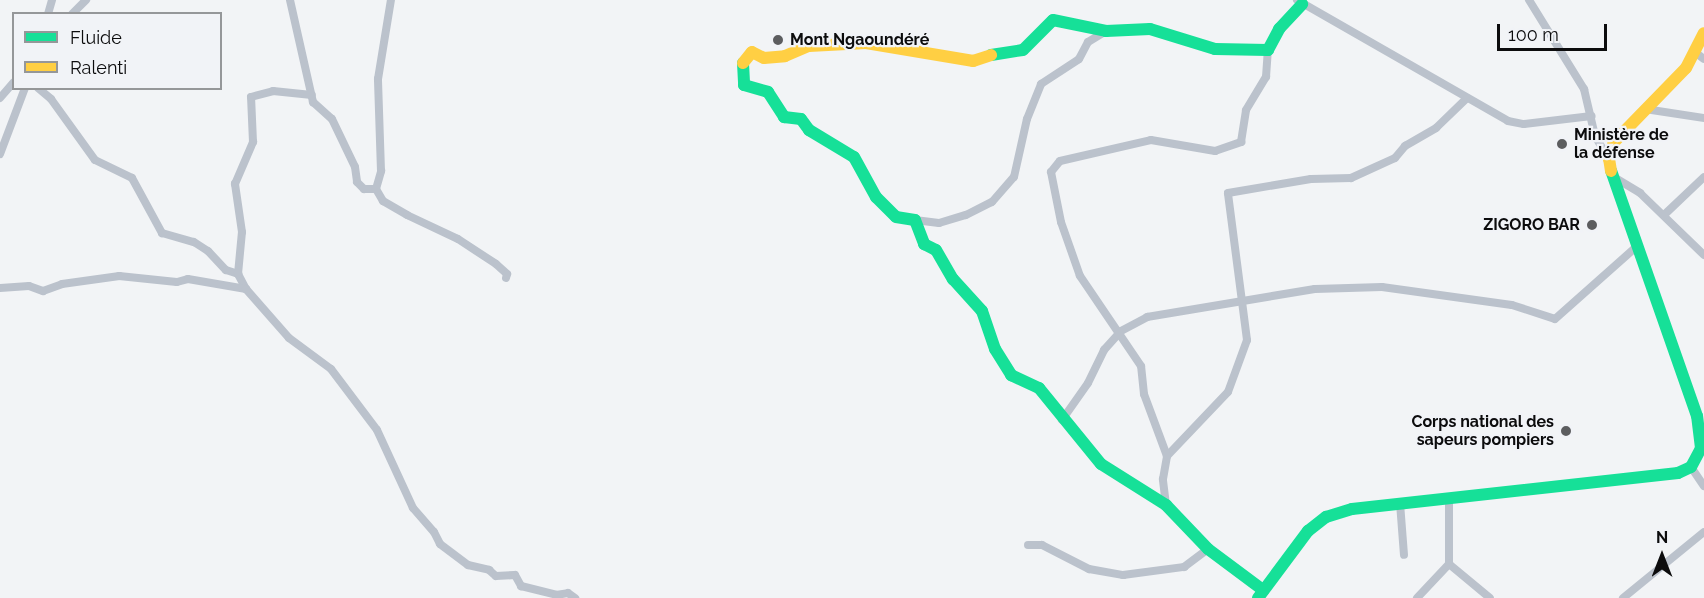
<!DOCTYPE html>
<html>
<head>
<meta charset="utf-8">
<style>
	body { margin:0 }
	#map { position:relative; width:1704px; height:598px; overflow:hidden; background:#f2f4f6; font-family:Raleway,sans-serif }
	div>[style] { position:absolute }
	.street>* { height:8px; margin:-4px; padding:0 4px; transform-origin:4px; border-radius:4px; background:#bbc2cc }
	.fast>* { height:12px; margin:-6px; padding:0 6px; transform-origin:6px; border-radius:6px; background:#16e098 }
	.slow>* { height:12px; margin:-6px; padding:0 6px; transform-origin:6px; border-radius:6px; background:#ffcf43 }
	.dots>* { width:16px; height:16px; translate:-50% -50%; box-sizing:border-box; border:3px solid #f1f3f7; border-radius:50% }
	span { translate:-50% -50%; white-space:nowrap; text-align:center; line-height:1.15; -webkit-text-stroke:4.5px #f1f3f7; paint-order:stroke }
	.poi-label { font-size:16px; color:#0c0c0d; font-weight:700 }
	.left { translate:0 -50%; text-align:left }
	.right { translate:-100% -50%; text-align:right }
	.legend { position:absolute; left:12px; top:12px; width:210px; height:78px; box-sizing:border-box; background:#f1f3f7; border:2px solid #959799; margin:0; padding:8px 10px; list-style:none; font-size:18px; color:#0c0c0d }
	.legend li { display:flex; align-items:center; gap:12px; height:30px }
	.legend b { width:30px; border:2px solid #959799 }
	.north { position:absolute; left:1632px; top:526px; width:60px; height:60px; -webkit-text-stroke:4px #f1f3f7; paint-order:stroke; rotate:0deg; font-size:16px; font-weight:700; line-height:24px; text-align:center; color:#0c0c0d }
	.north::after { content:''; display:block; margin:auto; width:21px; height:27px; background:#0c0c0d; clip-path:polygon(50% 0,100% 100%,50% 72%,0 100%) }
	.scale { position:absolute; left:1497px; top:24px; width:110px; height:27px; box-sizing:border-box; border:3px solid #0c0c0d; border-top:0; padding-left:8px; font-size:18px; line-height:21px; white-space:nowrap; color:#0c0c0d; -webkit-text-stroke:4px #f1f3f7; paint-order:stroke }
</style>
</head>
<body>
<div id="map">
	<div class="street">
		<div style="left:290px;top:0;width:105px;rotate:77.3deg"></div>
		<div style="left:313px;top:102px;width:25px;rotate:42deg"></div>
		<div style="left:332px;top:119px;width:53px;rotate:64.4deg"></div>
		<div style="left:355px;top:167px;width:15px;rotate:82deg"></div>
		<div style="left:357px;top:182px;width:10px;rotate:45deg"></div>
		<div style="left:364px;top:189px;width:12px"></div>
		<div style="left:376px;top:189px;width:14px;rotate:60deg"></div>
		<div style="left:383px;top:201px;width:28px;rotate:30deg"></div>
		<div style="left:407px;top:215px;width:56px;rotate:25.2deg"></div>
		<div style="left:458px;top:239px;width:45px;rotate:33.3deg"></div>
		<div style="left:496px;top:264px;width:15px;rotate:42deg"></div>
		<div style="left:507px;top:274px;width:4px;rotate:104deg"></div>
		<div style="left:1297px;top:0;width:243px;rotate:29.8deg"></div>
		<div style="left:1508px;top:121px;width:16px;rotate:11deg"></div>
		<div style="left:1524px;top:124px;width:68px;rotate:-6.7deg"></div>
		<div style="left:1529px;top:0;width:105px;rotate:58.3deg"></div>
		<div style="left:1584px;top:89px;width:48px;rotate:76.8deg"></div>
		<div style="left:1595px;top:136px;width:27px;rotate:59deg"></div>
		<div style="left:48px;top:14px;width:15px;rotate:-74deg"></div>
		<div style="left:72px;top:14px;width:20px;rotate:-45deg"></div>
		<div style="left:1695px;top:52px;width:11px;rotate:38deg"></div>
		<div style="left:38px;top:88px;width:17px;rotate:40deg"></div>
		<div style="left:51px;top:99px;width:75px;rotate:54.2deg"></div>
		<div style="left:95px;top:160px;width:41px;rotate:25.9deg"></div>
		<div style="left:132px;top:178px;width:63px;rotate:61.4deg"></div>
		<div style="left:162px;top:233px;width:33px;rotate:16deg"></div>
		<div style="left:194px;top:242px;width:17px;rotate:33deg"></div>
		<div style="left:208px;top:251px;width:26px;rotate:47deg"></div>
		<div style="left:226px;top:270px;width:13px;rotate:18deg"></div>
		<div style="left:238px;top:274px;width:17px;rotate:62deg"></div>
		<div style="left:0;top:98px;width:21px;rotate:-49deg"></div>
		<div style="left:1645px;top:109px;width:60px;rotate:8.7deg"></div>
		<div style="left:0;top:154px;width:71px;rotate:-69.3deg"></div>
		<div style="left:1612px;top:176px;width:33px;rotate:31deg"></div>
		<div style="left:1640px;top:193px;width:89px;rotate:44.1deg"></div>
		<div style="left:376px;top:189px;width:19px;rotate:-74deg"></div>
		<div style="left:381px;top:171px;width:92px;rotate:-91.9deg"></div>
		<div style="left:378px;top:79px;width:80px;rotate:-80.7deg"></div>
		<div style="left:1664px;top:215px;width:55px;rotate:-43.5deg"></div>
		<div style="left:915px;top:220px;width:24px;rotate:7deg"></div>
		<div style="left:939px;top:223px;width:28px;rotate:-17deg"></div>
		<div style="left:966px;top:215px;width:29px;rotate:-27deg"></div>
		<div style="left:992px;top:202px;width:33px;rotate:-49deg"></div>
		<div style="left:1014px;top:177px;width:59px;rotate:-77.4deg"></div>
		<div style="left:1027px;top:119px;width:38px;rotate:-68deg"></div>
		<div style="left:1041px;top:84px;width:45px;rotate:-33.3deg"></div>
		<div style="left:1079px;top:59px;width:19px;rotate:-62deg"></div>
		<div style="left:1088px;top:42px;width:21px;rotate:-31deg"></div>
		<div style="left:238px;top:274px;width:42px;rotate:-84.6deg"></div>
		<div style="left:242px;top:232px;width:49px;rotate:-98.3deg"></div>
		<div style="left:235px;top:184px;width:46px;rotate:-66.8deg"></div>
		<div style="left:253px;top:142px;width:45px;rotate:-92.5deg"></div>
		<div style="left:251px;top:97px;width:23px;rotate:-15deg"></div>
		<div style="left:273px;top:91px;width:39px;rotate:6deg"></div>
		<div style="left:0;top:288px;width:29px;rotate:-4deg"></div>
		<div style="left:29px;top:286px;width:15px;rotate:20deg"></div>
		<div style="left:43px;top:291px;width:20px;rotate:-20deg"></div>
		<div style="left:62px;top:284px;width:58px;rotate:-8deg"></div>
		<div style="left:119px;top:276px;width:58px;rotate:5.9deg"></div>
		<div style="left:177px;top:282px;width:11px;rotate:-15deg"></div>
		<div style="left:188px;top:279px;width:59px;rotate:9.8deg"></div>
		<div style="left:246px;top:289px;width:65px;rotate:48.7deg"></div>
		<div style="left:289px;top:338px;width:52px;rotate:36.4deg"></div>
		<div style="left:331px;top:369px;width:76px;rotate:53deg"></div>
		<div style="left:377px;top:430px;width:86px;rotate:65.2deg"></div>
		<div style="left:413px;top:508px;width:32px;rotate:49deg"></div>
		<div style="left:434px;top:532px;width:13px;rotate:63deg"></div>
		<div style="left:440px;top:544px;width:35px;rotate:37deg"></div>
		<div style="left:468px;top:565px;width:22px;rotate:13deg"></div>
		<div style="left:489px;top:570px;width:9px;rotate:41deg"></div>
		<div style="left:496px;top:576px;width:19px;rotate:-3deg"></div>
		<div style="left:515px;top:575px;width:13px;rotate:61deg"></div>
		<div style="left:521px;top:586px;width:36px;rotate:14deg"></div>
		<div style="left:556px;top:595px;width:12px;rotate:-9deg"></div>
		<div style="left:568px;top:593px;width:9px;rotate:36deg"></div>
		<div style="left:1062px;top:420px;width:45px;rotate:-54.9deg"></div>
		<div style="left:1088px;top:383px;width:37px;rotate:-64deg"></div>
		<div style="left:1104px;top:350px;width:25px;rotate:-48deg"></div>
		<div style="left:1121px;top:331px;width:30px;rotate:-28deg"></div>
		<div style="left:1147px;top:317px;width:170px;rotate:-9.5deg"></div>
		<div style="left:1315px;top:289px;width:67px;rotate:-1.7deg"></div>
		<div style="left:1382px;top:287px;width:131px;rotate:7.9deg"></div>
		<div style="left:1512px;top:305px;width:45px;rotate:18deg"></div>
		<div style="left:1555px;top:319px;width:108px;rotate:-41.6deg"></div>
		<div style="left:1167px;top:456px;width:88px;rotate:-46.4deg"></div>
		<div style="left:1228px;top:392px;width:55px;rotate:-69.9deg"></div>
		<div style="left:1247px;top:340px;width:148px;rotate:-97.4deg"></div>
		<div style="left:1228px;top:193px;width:84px;rotate:-9.6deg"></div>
		<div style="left:1311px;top:179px;width:40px;rotate:-1.4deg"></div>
		<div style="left:1351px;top:178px;width:48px;rotate:-24.4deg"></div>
		<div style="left:1395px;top:158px;width:16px;rotate:-50deg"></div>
		<div style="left:1405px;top:146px;width:36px;rotate:-30deg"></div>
		<div style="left:1436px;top:128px;width:43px;rotate:-44.1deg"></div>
		<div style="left:1691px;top:467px;width:23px;rotate:56deg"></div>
		<div style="left:1449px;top:498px;width:66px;rotate:90deg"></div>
		<div style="left:1449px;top:564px;width:53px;rotate:39.7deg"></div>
		<div style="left:1400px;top:503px;width:52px;rotate:85.6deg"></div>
		<div style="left:1166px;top:505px;width:26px;rotate:-97deg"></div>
		<div style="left:1163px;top:479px;width:23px;rotate:-80deg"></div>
		<div style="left:1167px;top:456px;width:66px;rotate:-110.4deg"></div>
		<div style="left:1144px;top:394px;width:28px;rotate:-96deg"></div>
		<div style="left:1141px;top:366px;width:109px;rotate:-124.1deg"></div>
		<div style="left:1080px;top:276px;width:57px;rotate:-109.4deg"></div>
		<div style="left:1061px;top:222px;width:51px;rotate:-101.3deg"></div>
		<div style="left:1051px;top:172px;width:14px;rotate:-51deg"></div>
		<div style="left:1060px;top:161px;width:93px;rotate:-13deg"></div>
		<div style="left:1151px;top:140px;width:65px;rotate:9.8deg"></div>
		<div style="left:1215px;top:151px;width:28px;rotate:-19deg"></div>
		<div style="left:1241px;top:142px;width:32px;rotate:-81deg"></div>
		<div style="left:1246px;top:110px;width:39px;rotate:-59deg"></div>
		<div style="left:1266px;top:77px;width:27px;rotate:-86deg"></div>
		<div style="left:1028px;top:545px;width:14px"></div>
		<div style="left:1042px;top:545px;width:53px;rotate:27.1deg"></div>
		<div style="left:1089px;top:569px;width:35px;rotate:10deg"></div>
		<div style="left:1123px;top:575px;width:62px;rotate:-7.5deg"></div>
		<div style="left:1184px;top:567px;width:30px;rotate:-37deg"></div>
		<div style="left:1417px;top:598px;width:47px;rotate:-46.7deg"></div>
		<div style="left:1623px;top:598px;width:104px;rotate:-39.2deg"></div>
	</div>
	<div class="fast">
		<div style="left:991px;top:55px;width:32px;rotate:-9deg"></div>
		<div style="left:1023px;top:50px;width:42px;rotate:-45deg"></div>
		<div style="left:1053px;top:20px;width:54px;rotate:11.7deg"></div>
		<div style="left:1106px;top:31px;width:44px;rotate:-2.6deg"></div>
		<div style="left:1150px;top:29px;width:68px;rotate:17.1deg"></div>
		<div style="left:1215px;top:49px;width:53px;rotate:1.1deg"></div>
		<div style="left:1268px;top:50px;width:24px;rotate:-62deg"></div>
		<div style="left:1279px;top:29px;width:34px;rotate:-47deg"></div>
		<div style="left:743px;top:63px;width:22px;rotate:87deg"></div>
		<div style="left:744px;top:85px;width:25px;rotate:16deg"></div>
		<div style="left:768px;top:92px;width:30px;rotate:57deg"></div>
		<div style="left:784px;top:117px;width:17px;rotate:7deg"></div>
		<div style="left:801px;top:119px;width:14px;rotate:54deg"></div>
		<div style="left:809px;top:130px;width:52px;rotate:31deg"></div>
		<div style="left:854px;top:157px;width:46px;rotate:61.2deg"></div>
		<div style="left:876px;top:197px;width:28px;rotate:45deg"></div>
		<div style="left:896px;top:217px;width:19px;rotate:9deg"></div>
		<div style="left:915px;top:220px;width:26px;rotate:69deg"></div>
		<div style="left:924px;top:244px;width:13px;rotate:27deg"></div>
		<div style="left:936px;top:250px;width:34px;rotate:60deg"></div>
		<div style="left:953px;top:279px;width:43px;rotate:47.8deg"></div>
		<div style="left:982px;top:311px;width:40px;rotate:71.1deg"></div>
		<div style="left:995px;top:349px;width:31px;rotate:58deg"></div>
		<div style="left:1011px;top:375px;width:31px;rotate:25deg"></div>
		<div style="left:1039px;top:388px;width:98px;rotate:50.8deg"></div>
		<div style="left:1101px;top:464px;width:77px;rotate:32.2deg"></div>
		<div style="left:1166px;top:505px;width:61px;rotate:46.3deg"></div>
		<div style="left:1208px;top:549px;width:69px;rotate:36.7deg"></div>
		<div style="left:1258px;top:598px;width:84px;rotate:-53.3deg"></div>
		<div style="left:1308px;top:531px;width:23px;rotate:-38deg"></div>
		<div style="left:1326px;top:517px;width:27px;rotate:-17deg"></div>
		<div style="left:1352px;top:509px;width:328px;rotate:-6.3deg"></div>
		<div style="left:1678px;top:473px;width:14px;rotate:-25deg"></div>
		<div style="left:1691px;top:467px;width:21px;rotate:-62deg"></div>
		<div style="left:1701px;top:448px;width:32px;rotate:-97deg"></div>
		<div style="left:1697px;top:416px;width:260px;rotate:-109.3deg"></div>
	</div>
	<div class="slow">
		<div style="left:743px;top:63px;width:14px;rotate:-51deg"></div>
		<div style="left:752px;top:52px;width:13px;rotate:27deg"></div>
		<div style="left:764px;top:58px;width:21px;rotate:-5deg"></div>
		<div style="left:785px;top:56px;width:26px;rotate:-23deg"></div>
		<div style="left:809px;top:46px;width:57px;rotate:-3deg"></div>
		<div style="left:866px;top:43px;width:109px;rotate:9.5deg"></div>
		<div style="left:973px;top:61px;width:19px;rotate:-18deg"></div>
		<div style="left:1611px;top:171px;width:12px;rotate:-99deg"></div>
		<div style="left:1609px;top:159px;width:18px;rotate:-74deg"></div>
		<div style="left:1614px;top:142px;width:103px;rotate:-45.8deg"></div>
		<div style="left:1686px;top:68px;width:39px;rotate:-63deg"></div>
	</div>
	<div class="dots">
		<div style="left:778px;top:40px;background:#5c5d5f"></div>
		<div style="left:1562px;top:144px;background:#5c5d5f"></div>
		<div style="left:1592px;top:225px;background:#5c5d5f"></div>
		<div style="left:1566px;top:431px;background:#5c5d5f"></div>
	</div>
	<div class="poi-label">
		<span class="left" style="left:790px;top:40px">Mont Ngaoundéré</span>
		<span class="left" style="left:1574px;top:144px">Ministère de<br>la défense</span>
		<span class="right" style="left:1580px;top:225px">ZIGORO BAR</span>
		<span class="right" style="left:1554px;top:431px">Corps national des<br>sapeurs pompiers</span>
	</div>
	<ul class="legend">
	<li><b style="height:8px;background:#16e098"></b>Fluide</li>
	<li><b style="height:8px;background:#ffcf43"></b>Ralenti</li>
	</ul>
	<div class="north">N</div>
	<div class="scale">100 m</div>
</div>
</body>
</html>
